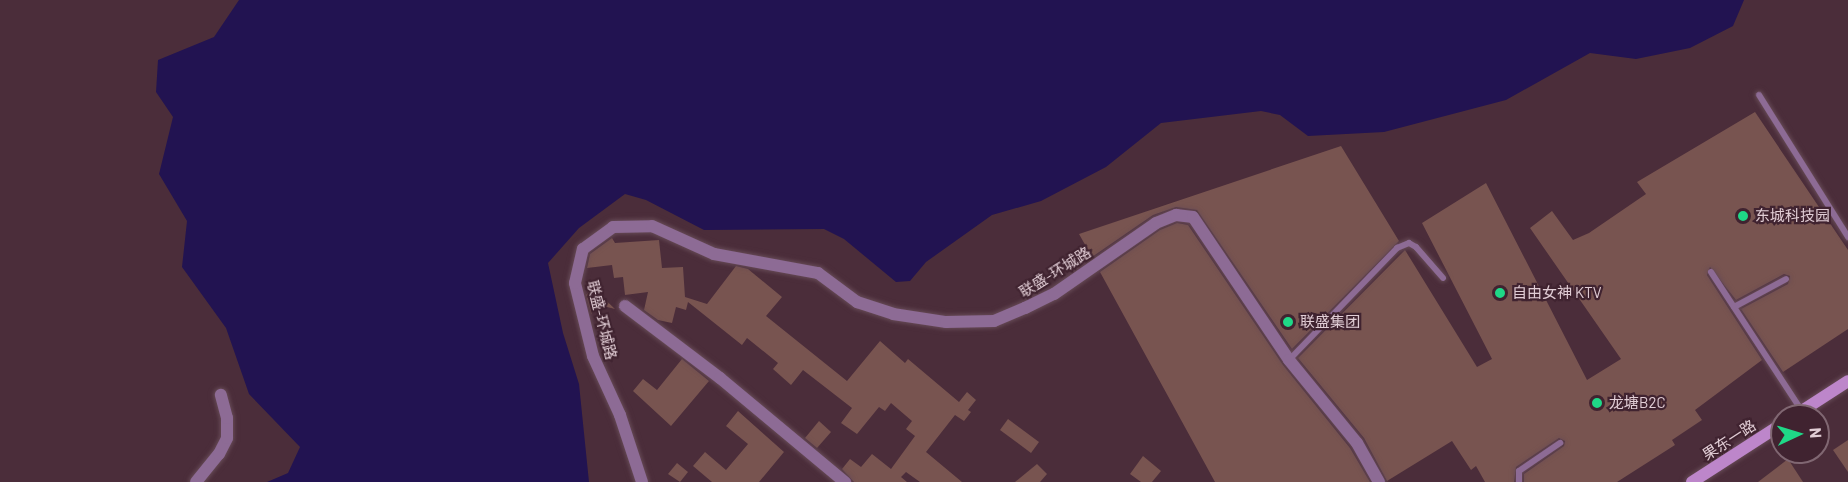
<!DOCTYPE html>
<html>
<head>
<meta charset="utf-8">
<style>
	body { margin:0 }
	#map { position:relative; width:1848px; height:482px; overflow:hidden; background:#4b2d3a; font-family:Barlow,"Noto Sans SC",sans-serif }
	div>[style] { position:absolute }
	.water>* { inset:0; background:#221351 }
	.building>* { inset:0; background:#785450 }
	.roads { filter:drop-shadow(0 0 2px #664a56) drop-shadow(0 0 2px #664a56) }
	.service>* { height:6px; margin:-3px; padding:0 3px; transform-origin:3px; border-radius:3px; background:#8d6b95 }
	.minor>* { height:12px; margin:-6px; padding:0 6px; transform-origin:6px; border-radius:6px; background:#8d6b95 }
	.secondary>* { height:12px; margin:-6px; padding:0 6px; transform-origin:6px; border-radius:6px; background:#bd86ca }
	.dots>* { width:16px; height:16px; translate:-50% -50%; box-sizing:border-box; border:3px solid #402330; border-radius:50% }
	span { translate:-50% -50%; white-space:nowrap; text-align:center; line-height:1.15; -webkit-text-stroke:4.5px #402330; paint-order:stroke }
	.poi-label { font-size:15px; color:#e1cdd5 }
	.left { translate:0 -50%; text-align:left }
	.street-label { font-size:15px; color:#e1cdd5 }
	.north { position:absolute; left:1770px; top:404px; width:60px; height:60px; box-sizing:border-box; background:#402330; border:2px solid #806772; border-radius:50%; rotate:86deg; font-size:16px; font-weight:700; line-height:24px; text-align:center; color:#e1cdd5 }
	.north::after { content:''; display:block; margin:auto; width:21px; height:27px; background:#1fd887; clip-path:polygon(50% 0,100% 100%,50% 72%,0 100%) }
</style>
</head>
<body>
<div id="map">
	<div class="water">
		<div style="clip-path:polygon(239px 0,1744px 0,1733px 26px,1690px 48px,1636px 59px,1590px 53px,1506px 100px,1384px 132px,1308px 136px,1280px 115px,1261px 111px,1161px 123px,1106px 167px,1041px 201px,992px 215px,926px 262px,910px 281px,896px 282px,844px 239px,824px 229px,704px 230px,646px 200px,625px 194px,579px 228px,548px 263px,563px 333px,579px 384px,589px 482px,267px 482px,288px 473px,300px 447px,249px 394px,226px 328px,182px 267px,187px 221px,159px 174px,173px 117px,156px 92px,158px 60px,214px 37px)"></div>
	</div>
	<div class="building">
		<div style="clip-path:polygon(1755px 112px,1848px 250px,1848px 329px,1783px 372px,1741px 309px,1788px 284px,1790px 276px,1784px 274px,1736px 300px,1710px 267px,1707px 275px,1762px 360px,1695px 410px,1702px 420px,1672px 440px,1675px 445px,1617px 482px,1524px 482px,1524px 474px,1564px 446px,1565px 441px,1559px 438px,1516px 467px,1514px 482px,1485px 482px,1476px 466px,1471px 470px,1452px 441px,1387px 481px,1364px 438px,1298px 358px,1405px 250px,1477px 367px,1492px 359px,1422px 223px,1486px 183px,1587px 380px,1621px 359px,1530px 228px,1552px 211px,1573px 240px,1589px 233px,1646px 194px,1637px 182px)"></div>
		<div style="clip-path:polygon(1341px 146px,1399px 241px,1292px 349px,1197px 210px,1176px 207px,1153px 215px,1092px 257px,1079px 234px)"></div>
		<div style="clip-path:polygon(1177px 223px,1188px 225px,1283px 365px,1350px 448px,1370px 482px,1215px 482px,1100px 272px,1160px 230px)"></div>
		<div style="clip-path:polygon(612px 238px,615px 243px,659px 240px,662px 268px,683px 267px,685px 297px,707px 304px,736px 266px,748px 269px,782px 297px,766px 316px,847px 381px,880px 341px,905px 363px,908px 359px,959px 402px,967px 392px,976px 400px,968px 410px,971px 412px,964px 421px,955px 415px,926px 452px,962px 482px,920px 482px,906px 472px,901px 477px,907px 482px,854px 482px,842px 469px,850px 459px,861px 467px,872px 454px,891px 469px,915px 436px,906px 429px,912px 421px,891px 403px,885px 411px,879px 407px,857px 434px,841px 423px,852px 408px,803px 370px,791px 385px,773px 369px,778px 363px,747px 338px,742px 345px,688px 302px,686px 310px,676px 307px,672px 323px,658px 320px,644px 310px,648px 292px,625px 295px,623px 277px,614px 278px,612px 265px,587px 268px,590px 254px)"></div>
		<div style="clip-path:polygon(593px 288px,615px 309px,599px 305px,591px 314px,586px 295px)"></div>
		<div style="clip-path:polygon(682px 359px,709px 381px,671px 426px,633px 391px,643px 379px,657px 390px)"></div>
		<div style="clip-path:polygon(738px 411px,784px 452px,759px 482px,712px 482px,693px 466px,705px 452px,726px 470px,748px 444px,726px 426px)"></div>
		<div style="clip-path:polygon(1008px 419px,1039px 442px,1031px 453px,1000px 430px)"></div>
		<div style="clip-path:polygon(819px 421px,831px 432px,817px 448px,805px 438px)"></div>
		<div style="clip-path:polygon(1848px 440px,1848px 472px,1833px 450px)"></div>
		<div style="clip-path:polygon(1143px 456px,1161px 471px,1152px 482px,1141px 482px,1130px 474px)"></div>
		<div style="clip-path:polygon(1788px 459px,1803px 482px,1758px 482px)"></div>
		<div style="clip-path:polygon(677px 463px,688px 472px,680px 482px,668px 474px)"></div>
		<div style="clip-path:polygon(1037px 464px,1047px 474px,1040px 482px,1015px 482px)"></div>
	</div>
	<div class="roads">
		<div class="service">
			<div style="left:1759px;top:95px;width:168px;rotate:57.9deg"></div>
			<div style="left:1711px;top:272px;width:166px;rotate:56.8deg"></div>
			<div style="left:1734px;top:307px;width:59px;rotate:-28.3deg"></div>
			<div style="left:1289px;top:360px;width:156px;rotate:-46deg"></div>
			<div style="left:1397px;top:248px;width:13px;rotate:-23deg"></div>
			<div style="left:1409px;top:243px;width:8px;rotate:30deg"></div>
			<div style="left:1416px;top:247px;width:41px;rotate:48.9deg"></div>
			<div style="left:1519px;top:482px;width:11px;rotate:-90deg"></div>
			<div style="left:1519px;top:471px;width:50px;rotate:-34.3deg"></div>
		</div>
		<div class="minor">
			<div style="left:625px;top:306px;width:119px;rotate:37.2deg"></div>
			<div style="left:720px;top:378px;width:163px;rotate:39.8deg"></div>
			<div style="left:196px;top:482px;width:36px;rotate:-51deg"></div>
			<div style="left:219px;top:454px;width:18px;rotate:-63deg"></div>
			<div style="left:227px;top:438px;width:20px;rotate:-90deg"></div>
			<div style="left:227px;top:418px;width:24px;rotate:-105deg"></div>
			<div style="left:642px;top:482px;width:71px;rotate:-108.2deg"></div>
			<div style="left:620px;top:415px;width:65px;rotate:-114.6deg"></div>
			<div style="left:593px;top:356px;width:75px;rotate:-103.9deg"></div>
			<div style="left:575px;top:283px;width:35px;rotate:-77deg"></div>
			<div style="left:583px;top:249px;width:37px;rotate:-36deg"></div>
			<div style="left:613px;top:227px;width:39px;rotate:-1deg"></div>
			<div style="left:652px;top:226px;width:68px;rotate:24.3deg"></div>
			<div style="left:714px;top:254px;width:106px;rotate:10.4deg"></div>
			<div style="left:818px;top:273px;width:49px;rotate:36.6deg"></div>
			<div style="left:857px;top:302px;width:38px;rotate:18deg"></div>
			<div style="left:893px;top:314px;width:54px;rotate:8.6deg"></div>
			<div style="left:946px;top:322px;width:48px;rotate:-1.2deg"></div>
			<div style="left:994px;top:321px;width:34px;rotate:-23deg"></div>
			<div style="left:1025px;top:308px;width:32px;rotate:-26deg"></div>
			<div style="left:1054px;top:294px;width:124px;rotate:-34.8deg"></div>
			<div style="left:1156px;top:223px;width:22px;rotate:-22deg"></div>
			<div style="left:1176px;top:215px;width:17px;rotate:7deg"></div>
			<div style="left:1193px;top:217px;width:172px;rotate:56.1deg"></div>
			<div style="left:1289px;top:360px;width:107px;rotate:50.7deg"></div>
			<div style="left:1357px;top:443px;width:45px;rotate:60.6deg"></div>
		</div>
		<div class="secondary">
			<div style="left:1794px;top:416px;width:64px;rotate:-32.9deg"></div>
			<div style="left:1692px;top:482px;width:107px;rotate:-32.8deg"></div>
		</div>
	</div>
	<div class="dots">
		<div style="left:1743px;top:216px;background:#1fd887"></div>
		<div style="left:1500px;top:293px;background:#1fd887"></div>
		<div style="left:1288px;top:322px;background:#1fd887"></div>
		<div style="left:1597px;top:403px;background:#1fd887"></div>
	</div>
	<div class="poi-label">
		<span class="left" style="left:1755px;top:216px">东城科技园</span>
		<span class="left" style="left:1512px;top:293px">自由女神 KTV</span>
		<span class="left" style="left:1300px;top:322px">联盛集团</span>
		<span class="left" style="left:1609px;top:403px">龙塘B2C</span>
	</div>
	<div class="street-label">
		<span style="left:1055px;top:272px;rotate:-32deg">联盛-环城路</span>
		<span style="left:602px;top:320px;rotate:76deg">联盛-环城路</span>
		<span style="left:1729px;top:440px;rotate:-33deg">果东一路</span>
	</div>
	<div class="north">N</div>
</div>
</body>
</html>
